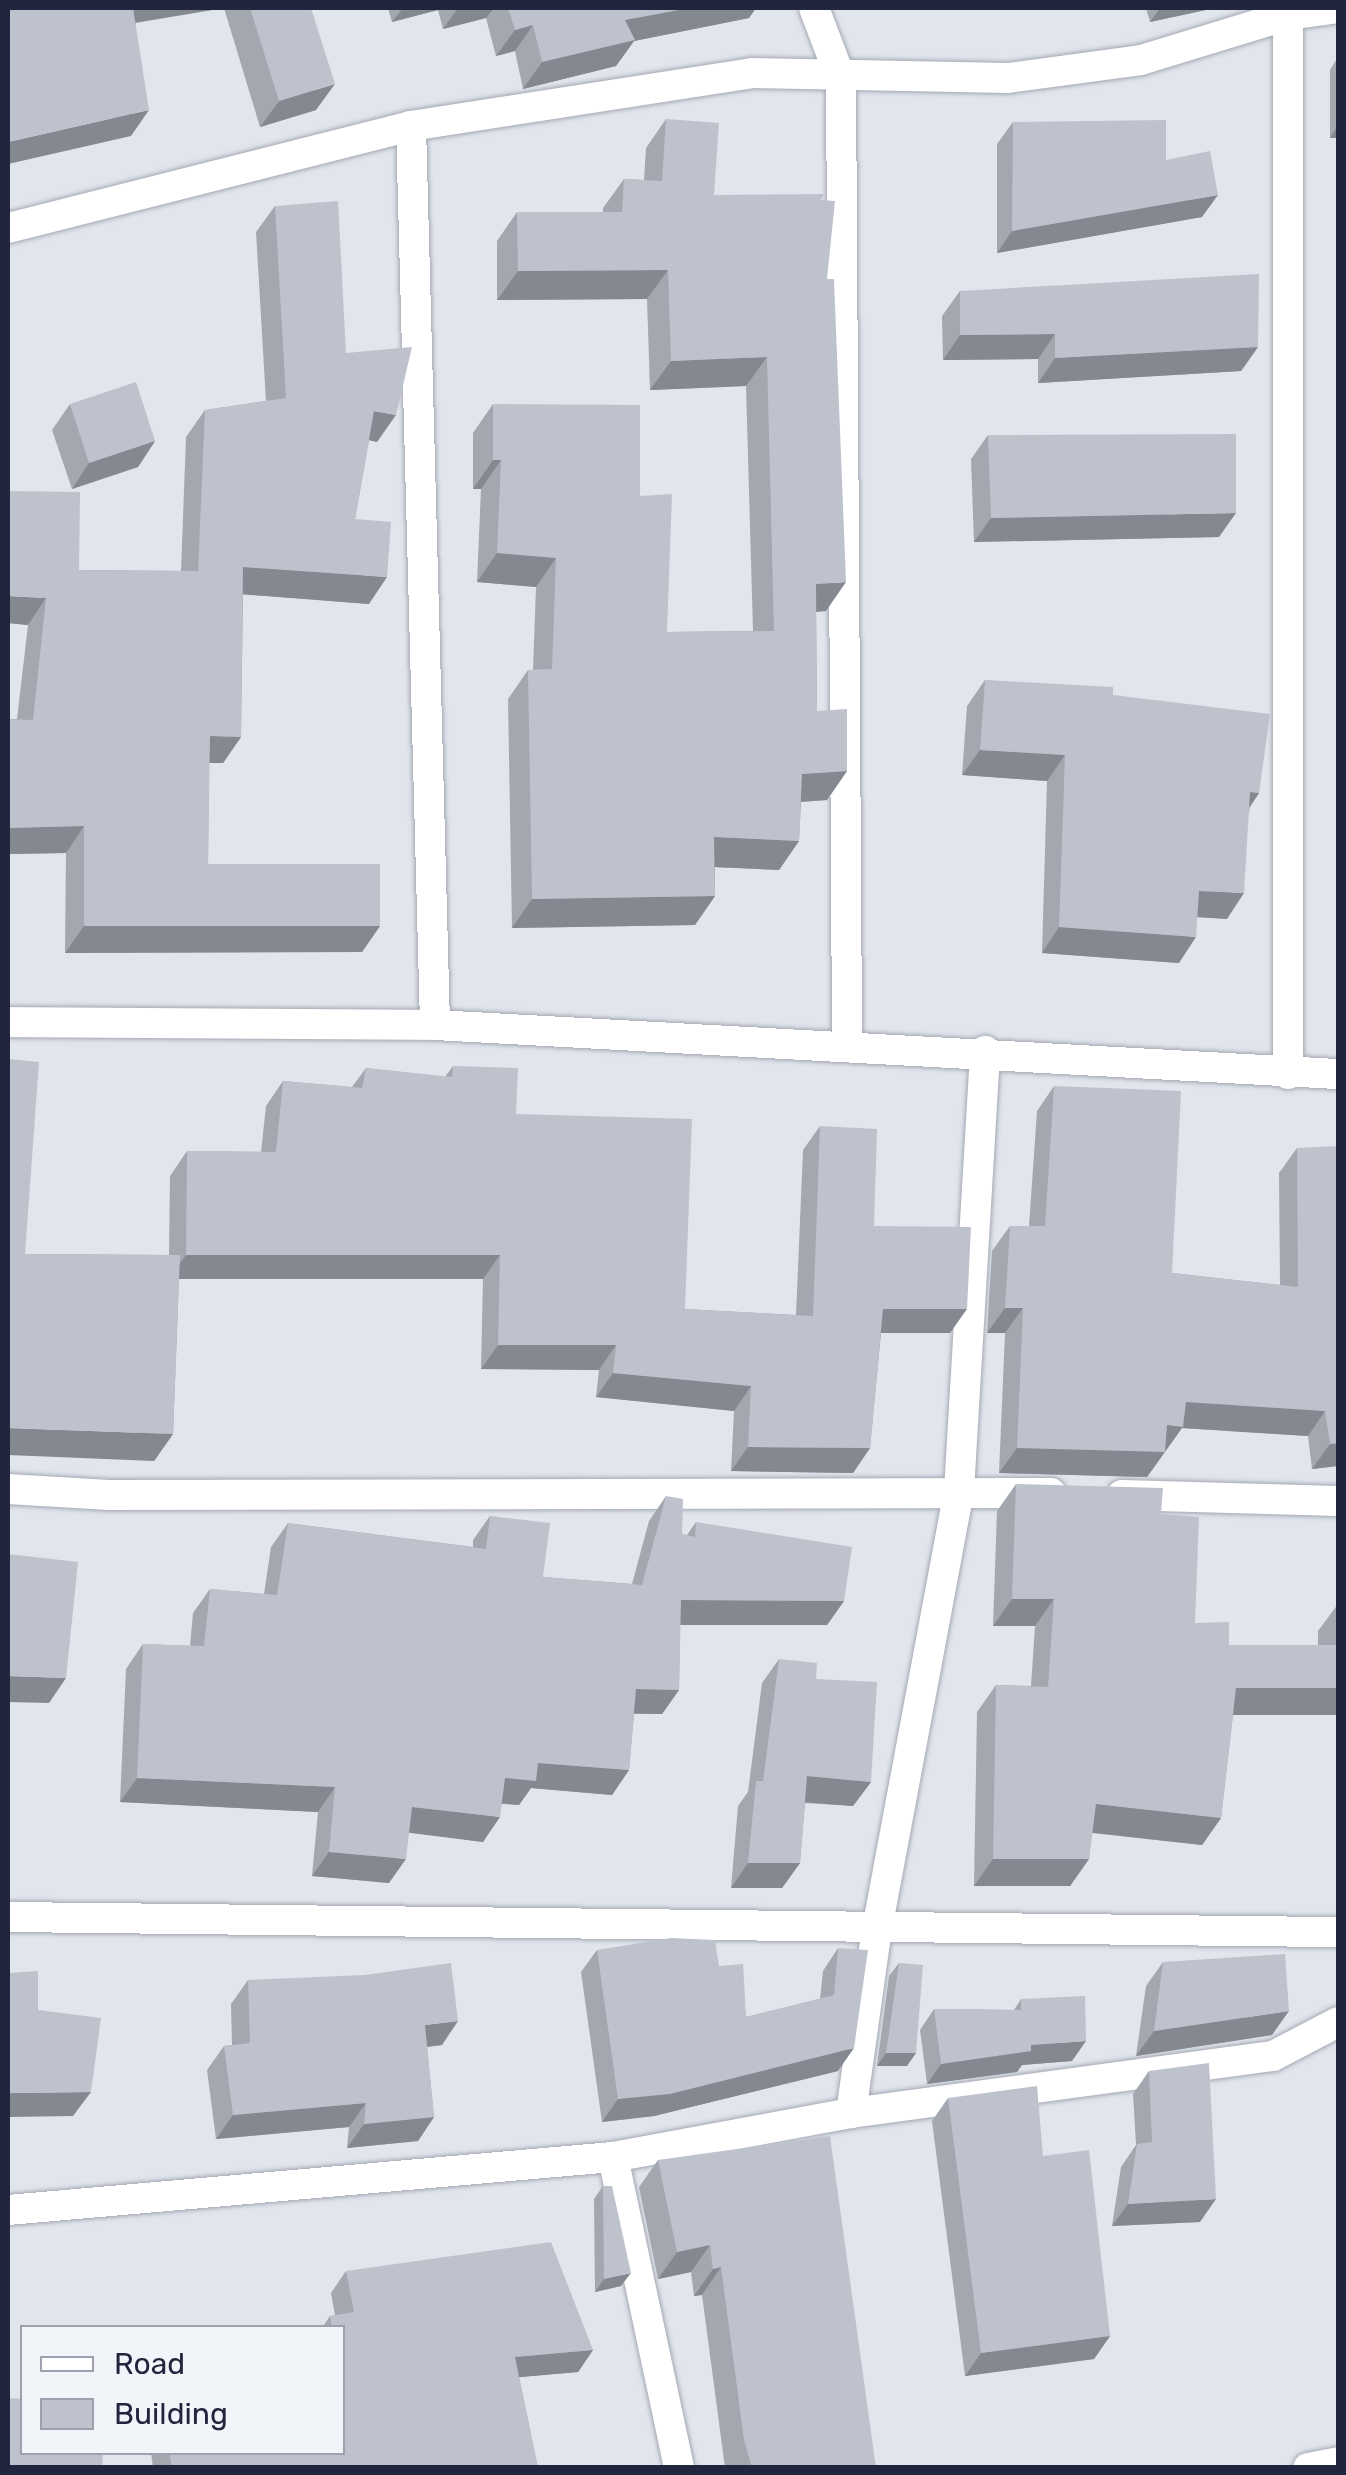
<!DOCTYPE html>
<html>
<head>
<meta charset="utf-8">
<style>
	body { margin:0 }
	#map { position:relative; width:1346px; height:2475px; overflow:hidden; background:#e1e5ec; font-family:Rubik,sans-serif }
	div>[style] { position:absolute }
	.roads { filter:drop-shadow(0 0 2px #a4a8b4) drop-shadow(0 0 2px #a4a8b4) }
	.street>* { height:30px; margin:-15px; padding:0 15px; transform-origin:15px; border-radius:15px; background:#fff }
	.wall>* { inset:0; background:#a3a7b0 }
	.shaded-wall>* { inset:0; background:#848890 }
	.building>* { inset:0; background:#bdc2cd }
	span { translate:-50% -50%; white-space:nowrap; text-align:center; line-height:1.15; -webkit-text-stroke:8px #f1f4f8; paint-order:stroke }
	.frame { position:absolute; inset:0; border:10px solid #21253d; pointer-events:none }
	.legend { position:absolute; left:20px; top:2325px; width:325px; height:130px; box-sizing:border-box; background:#f1f4f8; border:2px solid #9ea1ad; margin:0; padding:12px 18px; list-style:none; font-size:30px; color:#21253d }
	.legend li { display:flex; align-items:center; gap:20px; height:50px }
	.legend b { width:50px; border:2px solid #9ea1ad }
</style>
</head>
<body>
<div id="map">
	<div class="roads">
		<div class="street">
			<div style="left:814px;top:8px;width:76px;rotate:69.2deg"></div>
			<div style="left:841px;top:79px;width:965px;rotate:89.64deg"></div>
			<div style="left:411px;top:126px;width:899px;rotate:88.47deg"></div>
			<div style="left:8px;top:228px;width:416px;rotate:-14.2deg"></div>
			<div style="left:411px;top:126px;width:345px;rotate:-8.8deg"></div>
			<div style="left:752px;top:73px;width:256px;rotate:1.1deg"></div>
			<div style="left:1008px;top:78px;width:134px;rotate:-7.7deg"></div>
			<div style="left:1141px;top:60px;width:154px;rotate:-17deg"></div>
			<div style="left:1288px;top:15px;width:50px;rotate:-8deg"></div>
			<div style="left:8px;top:1022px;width:427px;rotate:0.4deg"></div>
			<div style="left:435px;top:1025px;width:904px;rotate:3.11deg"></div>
			<div style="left:1288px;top:1074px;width:1059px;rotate:-90deg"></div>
			<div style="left:8px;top:1489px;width:101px;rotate:3.4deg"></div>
			<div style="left:109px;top:1495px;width:942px;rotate:-0.12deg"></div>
			<div style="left:1122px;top:1495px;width:216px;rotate:1.6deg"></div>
			<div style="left:8px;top:1917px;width:1330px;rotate:0.65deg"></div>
			<div style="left:851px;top:2113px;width:186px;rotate:-82deg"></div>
			<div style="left:877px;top:1929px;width:446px;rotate:-79.4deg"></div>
			<div style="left:959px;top:1491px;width:441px;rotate:-86.6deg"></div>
			<div style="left:613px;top:2157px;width:318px;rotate:78deg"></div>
			<div style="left:8px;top:2210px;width:607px;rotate:-5.01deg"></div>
			<div style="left:613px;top:2157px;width:242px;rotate:-10.5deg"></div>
			<div style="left:851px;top:2113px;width:426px;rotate:-7.7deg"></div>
			<div style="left:1273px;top:2056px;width:73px;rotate:-27.6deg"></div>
			<div style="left:1308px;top:2468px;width:31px;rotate:-11deg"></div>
		</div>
	</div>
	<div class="wall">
		<div style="clip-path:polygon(8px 8px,311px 8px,316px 110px,260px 127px,224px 8px,136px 23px,131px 136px)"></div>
		<div style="clip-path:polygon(388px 8px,756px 8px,749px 18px,634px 41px,616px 66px,523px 89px,515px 51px,496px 56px,486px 18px,443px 29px,438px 10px,392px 22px)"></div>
		<div style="clip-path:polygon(1146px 8px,1215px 8px,1150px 22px)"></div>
		<div style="clip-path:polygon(1338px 57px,1338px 138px,1330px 138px,1330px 70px)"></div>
		<div style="clip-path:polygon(666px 119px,714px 195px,821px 200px,827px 279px,826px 611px,816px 612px,817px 711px,847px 771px,827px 800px,801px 802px,799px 841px,779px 870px,715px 867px,715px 896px,695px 925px,512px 928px,508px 699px,528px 670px,533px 670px,536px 587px,477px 582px,481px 489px,473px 489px,473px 433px,493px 404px,640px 496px,667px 632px,753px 631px,746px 386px,650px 390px,647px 299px,497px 300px,497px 241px,517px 212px,603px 212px,603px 208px,624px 179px,644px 180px,646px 148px)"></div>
		<div style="clip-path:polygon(1013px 122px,1166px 160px,1202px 217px,997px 253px,997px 144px)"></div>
		<div style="clip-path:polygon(275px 206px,346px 353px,377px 442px,369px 440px,355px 519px,369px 604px,243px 594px,241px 737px,223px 763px,209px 763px,208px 864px,380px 926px,362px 952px,65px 953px,66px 853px,8px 854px,8px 719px,17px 719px,28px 625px,8px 623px,79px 570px,181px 571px,186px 437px,205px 410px,266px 401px,256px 232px)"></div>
		<div style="clip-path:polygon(960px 291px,1258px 347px,1241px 371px,1038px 383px,1038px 359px,943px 360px,942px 316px)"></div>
		<div style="clip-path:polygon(70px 404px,155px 441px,138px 467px,72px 489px,52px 430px)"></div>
		<div style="clip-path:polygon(988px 435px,1219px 537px,974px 542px,971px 459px)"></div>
		<div style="clip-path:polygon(985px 680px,1113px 695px,1259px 793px,1250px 807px,1227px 919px,1197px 917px,1179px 963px,1042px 953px,1047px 781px,962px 775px,967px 706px)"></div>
		<div style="clip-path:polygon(453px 1066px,516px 1114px,685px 1309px,796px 1315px,803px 1150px,820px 1126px,874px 1226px,950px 1333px,881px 1333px,870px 1448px,853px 1473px,731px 1471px,734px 1411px,596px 1397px,599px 1370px,481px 1369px,483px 1279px,179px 1279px,173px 1434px,154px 1461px,25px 1254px,169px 1255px,170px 1176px,187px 1151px,261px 1152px,266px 1106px,283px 1081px,352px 1087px,366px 1068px,445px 1077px)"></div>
		<div style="clip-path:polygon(1054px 1086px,1172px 1273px,1280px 1285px,1279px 1173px,1297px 1148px,1338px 1466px,1312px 1469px,1308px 1436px,1182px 1428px,1147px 1477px,999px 1473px,1005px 1333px,987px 1333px,992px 1251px,1010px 1226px,1029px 1226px,1037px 1111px)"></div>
		<div style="clip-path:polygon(1016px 1484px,1161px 1514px,1195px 1623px,1229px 1645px,1318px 1645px,1318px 1631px,1338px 1604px,1338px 1715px,1233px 1715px,1221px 1818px,1202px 1845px,1092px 1833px,1089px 1859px,1070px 1886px,974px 1886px,977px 1712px,996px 1685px,1031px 1686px,1035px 1626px,993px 1626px,997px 1511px)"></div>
		<div style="clip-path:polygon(666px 1496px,682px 1534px,687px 1535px,696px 1522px,844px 1601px,827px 1625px,680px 1625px,679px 1690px,662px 1714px,634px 1714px,629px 1770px,612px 1795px,531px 1788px,519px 1805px,502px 1804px,483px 1842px,409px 1832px,389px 1883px,312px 1876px,318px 1812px,120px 1802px,126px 1669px,143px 1644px,190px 1646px,193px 1613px,210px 1589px,264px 1594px,271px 1547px,288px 1523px,473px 1547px,473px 1540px,490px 1516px,543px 1577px,632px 1584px,649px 1521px)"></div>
		<div style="clip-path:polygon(779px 1659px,816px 1679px,871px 1782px,853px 1806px,805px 1803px,800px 1863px,782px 1888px,731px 1888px,738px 1806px,748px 1792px,762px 1683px)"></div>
		<div style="clip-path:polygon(838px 1948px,838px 2071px,654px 2116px,602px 2122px,581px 1972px,597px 1950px,719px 1966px,746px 2017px,820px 1999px,823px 1971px)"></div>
		<div style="clip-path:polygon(1163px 1962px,1272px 2035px,1136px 2056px,1146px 1986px)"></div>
		<div style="clip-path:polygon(899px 1963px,907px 2066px,877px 2066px,889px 1976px)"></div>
		<div style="clip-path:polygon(248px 1980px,442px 2045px,427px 2047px,434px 2117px,418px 2141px,347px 2148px,349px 2127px,216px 2139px,207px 2070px,224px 2046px,232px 2045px,231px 2004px)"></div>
		<div style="clip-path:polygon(1021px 1999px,1072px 2061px,1022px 2065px,1017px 2072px,927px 2084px,920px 2030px,934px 2009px,1014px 2010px)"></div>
		<div style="clip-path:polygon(1149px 2071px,1200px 2222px,1112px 2226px,1121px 2167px,1136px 2145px,1133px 2094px)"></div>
		<div style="clip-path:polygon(948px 2098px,1110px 2336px,1094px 2359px,965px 2376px,932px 2121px)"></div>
		<div style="clip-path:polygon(658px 2160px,876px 2468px,725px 2468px,702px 2295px,694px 2296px,691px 2272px,658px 2279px,639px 2187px)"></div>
		<div style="clip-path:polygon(603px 2186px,621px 2286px,595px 2292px,594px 2199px)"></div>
		<div style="clip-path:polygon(346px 2271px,593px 2350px,578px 2372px,519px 2377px,538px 2468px,153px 2468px,151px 2452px,342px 2452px,342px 2328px,322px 2328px,330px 2316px,335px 2315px,331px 2293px)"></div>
	</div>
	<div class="shaded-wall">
		<div style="clip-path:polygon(127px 8px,224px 8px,114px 26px)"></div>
		<div style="clip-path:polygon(403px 8px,440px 8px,438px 10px,392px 22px)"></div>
		<div style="clip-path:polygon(458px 8px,494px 8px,486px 18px,443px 29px)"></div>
		<div style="clip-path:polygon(689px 8px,756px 8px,749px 18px,634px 41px,616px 66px,523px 89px,542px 62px,625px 20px)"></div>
		<div style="clip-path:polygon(1160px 8px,1215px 8px,1150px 22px)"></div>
		<div style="clip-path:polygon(533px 25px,515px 51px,496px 56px,515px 30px)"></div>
		<div style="clip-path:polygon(335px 84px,316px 110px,260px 127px,279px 101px)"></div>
		<div style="clip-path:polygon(149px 110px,131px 136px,8px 164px,8px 142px)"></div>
		<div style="clip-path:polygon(1338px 125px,1338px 138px,1330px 138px)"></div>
		<div style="clip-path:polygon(1218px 195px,1202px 217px,997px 253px,1012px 231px)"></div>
		<div style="clip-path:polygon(668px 270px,647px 299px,497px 300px,518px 271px)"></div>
		<div style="clip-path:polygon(1055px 334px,1038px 359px,943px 360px,960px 335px)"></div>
		<div style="clip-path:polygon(1258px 347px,1241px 371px,1038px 383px,1055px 358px)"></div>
		<div style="clip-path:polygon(767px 357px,746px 386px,650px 390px,671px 361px)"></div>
		<div style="clip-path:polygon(374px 411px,396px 415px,377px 442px,356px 437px)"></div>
		<div style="clip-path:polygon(155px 441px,138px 467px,72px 489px,89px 463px)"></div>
		<div style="clip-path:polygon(493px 460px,501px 460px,481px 489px,473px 489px)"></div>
		<div style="clip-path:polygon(1236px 513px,1219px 537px,974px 542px,991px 518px)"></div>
		<div style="clip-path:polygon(497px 553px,556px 558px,536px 587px,477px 582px)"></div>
		<div style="clip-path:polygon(243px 567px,387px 577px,369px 604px,225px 593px)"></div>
		<div style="clip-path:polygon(846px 582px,826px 611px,796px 613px,816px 584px)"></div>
		<div style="clip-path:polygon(8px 596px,46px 598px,28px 625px,8px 623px)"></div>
		<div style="clip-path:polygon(210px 736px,241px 737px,223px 763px,191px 763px)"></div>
		<div style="clip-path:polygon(980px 750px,1065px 755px,1047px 781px,962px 775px)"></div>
		<div style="clip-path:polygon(847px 771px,827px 800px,782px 803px,802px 774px)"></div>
		<div style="clip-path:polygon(1250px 792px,1259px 793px,1242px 818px)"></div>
		<div style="clip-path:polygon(84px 826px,66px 853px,8px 854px,8px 828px)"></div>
		<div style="clip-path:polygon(714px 837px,799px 841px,779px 870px,694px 866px)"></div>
		<div style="clip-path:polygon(1199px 891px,1244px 893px,1227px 919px,1181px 916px)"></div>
		<div style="clip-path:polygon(715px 896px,695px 925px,512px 928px,532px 899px)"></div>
		<div style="clip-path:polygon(84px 926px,380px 926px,362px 952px,65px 953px)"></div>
		<div style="clip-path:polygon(1059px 927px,1196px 937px,1179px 963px,1042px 953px)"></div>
		<div style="clip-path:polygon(186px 1255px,500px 1255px,483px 1279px,169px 1279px)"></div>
		<div style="clip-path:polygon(1005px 1308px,1023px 1308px,1005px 1333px,987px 1333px)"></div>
		<div style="clip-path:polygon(883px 1309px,967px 1309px,950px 1333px,866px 1333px)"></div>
		<div style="clip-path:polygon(498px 1345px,616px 1345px,599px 1370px,481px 1369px)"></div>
		<div style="clip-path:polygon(613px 1373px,751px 1386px,734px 1411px,596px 1397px)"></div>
		<div style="clip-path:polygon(1186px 1402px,1325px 1411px,1308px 1436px,1182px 1428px,1147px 1477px,999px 1473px,1017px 1448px,1167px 1425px)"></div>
		<div style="clip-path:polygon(8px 1428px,173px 1434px,154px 1461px,8px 1455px)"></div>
		<div style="clip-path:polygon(1338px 1443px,1338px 1466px,1312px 1469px,1330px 1444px)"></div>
		<div style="clip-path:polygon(748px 1447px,870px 1448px,853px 1473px,731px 1471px)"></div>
		<div style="clip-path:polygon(1012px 1599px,1054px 1599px,1035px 1626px,993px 1626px)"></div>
		<div style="clip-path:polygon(681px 1600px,844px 1601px,827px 1625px,664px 1625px)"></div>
		<div style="clip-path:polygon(8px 1676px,66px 1678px,49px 1703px,8px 1702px)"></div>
		<div style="clip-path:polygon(1236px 1688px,1338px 1688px,1338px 1715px,1217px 1715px)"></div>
		<div style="clip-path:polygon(636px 1689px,679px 1690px,662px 1714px,619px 1713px)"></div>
		<div style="clip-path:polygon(538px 1763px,629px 1770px,612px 1795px,531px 1788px,519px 1805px,488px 1802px,505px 1778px)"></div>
		<div style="clip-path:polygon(807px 1776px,871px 1782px,853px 1806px,790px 1801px)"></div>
		<div style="clip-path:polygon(137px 1778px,335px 1787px,318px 1812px,120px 1802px)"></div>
		<div style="clip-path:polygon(1096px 1804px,1221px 1818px,1202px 1845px,1077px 1831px)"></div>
		<div style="clip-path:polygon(412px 1807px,500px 1817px,483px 1842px,395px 1831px)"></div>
		<div style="clip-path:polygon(329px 1852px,406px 1859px,389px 1883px,312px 1876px)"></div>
		<div style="clip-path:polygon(993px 1859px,1089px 1859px,1070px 1886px,974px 1886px)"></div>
		<div style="clip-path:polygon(748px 1863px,800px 1863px,782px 1888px,731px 1888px)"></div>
		<div style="clip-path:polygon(1289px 2011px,1272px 2035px,1136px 2056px,1154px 2031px)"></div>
		<div style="clip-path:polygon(458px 2021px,442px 2045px,409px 2049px,425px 2025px)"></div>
		<div style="clip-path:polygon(1086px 2041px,1072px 2061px,1022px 2065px,1017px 2072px,927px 2084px,941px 2064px,1031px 2045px)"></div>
		<div style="clip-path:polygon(854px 2048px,838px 2071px,654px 2116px,602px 2122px,618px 2099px)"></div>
		<div style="clip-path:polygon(886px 2053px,916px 2053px,907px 2066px,877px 2066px)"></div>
		<div style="clip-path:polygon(91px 2092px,73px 2116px,8px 2117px,8px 2093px)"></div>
		<div style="clip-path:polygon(366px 2103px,349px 2127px,216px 2139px,233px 2115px)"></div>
		<div style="clip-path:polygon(434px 2117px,418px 2141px,347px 2148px,364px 2124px)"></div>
		<div style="clip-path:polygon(1216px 2199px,1200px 2222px,1112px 2226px,1128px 2204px)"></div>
		<div style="clip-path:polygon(710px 2245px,691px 2272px,658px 2279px,677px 2252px)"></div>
		<div style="clip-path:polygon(721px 2267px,702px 2295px,694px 2296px,713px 2269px)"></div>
		<div style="clip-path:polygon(631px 2273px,621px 2286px,595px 2292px,604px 2279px)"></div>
		<div style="clip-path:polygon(1110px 2336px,1094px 2359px,965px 2376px,981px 2353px)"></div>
		<div style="clip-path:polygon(593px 2350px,578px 2372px,499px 2379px,515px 2357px)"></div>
	</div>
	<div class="building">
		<div style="clip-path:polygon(8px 8px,133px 8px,149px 110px,8px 142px)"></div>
		<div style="clip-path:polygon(250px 8px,311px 8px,335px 84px,279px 101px)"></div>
		<div style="clip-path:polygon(508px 8px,689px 8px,625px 20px,635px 40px,542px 62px,533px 25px,515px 30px)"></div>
		<div style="clip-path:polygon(666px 119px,719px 123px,714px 195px,824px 194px,821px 200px,835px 201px,827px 279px,834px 279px,846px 582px,816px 584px,817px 711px,847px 709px,847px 771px,802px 774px,799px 841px,714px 837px,715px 896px,532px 899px,528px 670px,552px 669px,556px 558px,497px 553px,501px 460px,493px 460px,493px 404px,640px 405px,640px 496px,672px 494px,667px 632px,774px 631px,767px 357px,671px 361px,668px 270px,518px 271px,517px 212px,622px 212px,624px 179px,662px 181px)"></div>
		<div style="clip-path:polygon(1166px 120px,1166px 160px,1210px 151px,1218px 195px,1012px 231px,1013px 122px)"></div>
		<div style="clip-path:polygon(338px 201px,346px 353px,412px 347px,396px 415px,374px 411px,355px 519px,391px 522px,387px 577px,243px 567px,241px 737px,210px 736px,208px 864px,380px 864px,380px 926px,84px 926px,84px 826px,8px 828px,8px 719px,33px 720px,46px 598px,8px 596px,8px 491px,80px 492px,79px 570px,198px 571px,205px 410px,286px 398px,275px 206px)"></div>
		<div style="clip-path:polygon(1259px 274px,1258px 347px,1055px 358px,1055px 334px,960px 335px,960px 291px)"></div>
		<div style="clip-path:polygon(136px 382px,155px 441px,89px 463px,70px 404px)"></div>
		<div style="clip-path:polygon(1236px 434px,1236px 513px,991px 518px,988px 435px)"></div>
		<div style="clip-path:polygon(985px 680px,1113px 687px,1113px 695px,1270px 714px,1259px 793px,1250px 792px,1244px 893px,1199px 891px,1196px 937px,1059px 927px,1065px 755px,980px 750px)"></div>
		<div style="clip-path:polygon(8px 1059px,39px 1062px,25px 1254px,180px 1255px,173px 1434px,8px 1428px)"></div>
		<div style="clip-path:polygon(453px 1066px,518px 1068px,516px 1114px,692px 1119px,685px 1309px,813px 1316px,820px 1126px,877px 1129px,874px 1226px,971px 1227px,967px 1309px,883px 1309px,870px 1448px,748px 1447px,751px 1386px,613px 1373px,616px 1345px,498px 1345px,500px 1255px,186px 1255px,187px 1151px,276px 1152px,283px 1081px,362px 1088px,366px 1068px,452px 1077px)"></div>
		<div style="clip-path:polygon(1054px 1086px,1181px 1091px,1172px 1273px,1298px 1287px,1297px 1148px,1338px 1146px,1338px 1443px,1330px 1444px,1325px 1411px,1186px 1402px,1183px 1427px,1167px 1425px,1165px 1452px,1017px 1448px,1023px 1308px,1005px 1308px,1010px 1226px,1045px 1226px)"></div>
		<div style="clip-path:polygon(1016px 1484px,1163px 1488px,1161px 1514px,1199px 1517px,1195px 1623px,1229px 1622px,1229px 1645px,1336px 1645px,1337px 1604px,1338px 1604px,1338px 1688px,1236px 1688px,1221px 1818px,1096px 1804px,1089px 1859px,993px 1859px,996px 1685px,1048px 1687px,1054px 1599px,1012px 1599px)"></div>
		<div style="clip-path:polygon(666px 1496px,683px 1499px,682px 1534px,695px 1537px,696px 1522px,852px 1547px,844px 1601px,681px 1600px,679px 1690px,636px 1689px,629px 1770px,538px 1763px,536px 1781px,505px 1778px,500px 1817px,412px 1807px,406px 1859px,329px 1852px,335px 1787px,137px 1778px,143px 1644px,204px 1646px,210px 1589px,277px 1595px,288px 1523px,486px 1549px,490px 1516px,550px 1523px,543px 1577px,642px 1585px)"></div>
		<div style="clip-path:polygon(8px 1554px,78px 1562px,66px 1678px,8px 1676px)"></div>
		<div style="clip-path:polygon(779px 1659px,817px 1663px,816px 1679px,877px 1682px,871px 1782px,807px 1776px,800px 1863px,748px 1863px,756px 1781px,763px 1781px)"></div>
		<div style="clip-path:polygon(671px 1938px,715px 1940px,719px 1966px,743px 1964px,746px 2017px,834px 1995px,838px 1948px,868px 1950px,854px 2048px,670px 2094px,618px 2099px,597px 1950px)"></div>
		<div style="clip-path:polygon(1285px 1954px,1289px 2011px,1154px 2031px,1163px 1962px)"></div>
		<div style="clip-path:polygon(451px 1963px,458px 2021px,425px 2025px,434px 2117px,364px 2124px,366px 2103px,233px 2115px,224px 2046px,250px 2043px,248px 1980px,365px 1975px)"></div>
		<div style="clip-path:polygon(899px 1963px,923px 1965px,916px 2053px,886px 2053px)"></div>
		<div style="clip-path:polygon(38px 1971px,38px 2010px,101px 2018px,91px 2092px,8px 2093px,8px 1973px)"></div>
		<div style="clip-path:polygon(1085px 1996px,1086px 2041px,1031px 2045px,1031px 2051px,941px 2064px,934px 2009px,1021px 2010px,1021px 1999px)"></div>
		<div style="clip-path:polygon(1209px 2063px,1216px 2199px,1128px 2204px,1137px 2144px,1152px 2142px,1149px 2071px)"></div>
		<div style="clip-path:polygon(1037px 2086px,1043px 2156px,1089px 2150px,1110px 2336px,981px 2353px,948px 2098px)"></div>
		<div style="clip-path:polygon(830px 2136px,876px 2468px,752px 2468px,744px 2440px,721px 2267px,713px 2269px,710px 2245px,677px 2252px,658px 2160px)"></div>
		<div style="clip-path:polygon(603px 2186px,612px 2186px,631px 2273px,604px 2279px)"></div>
		<div style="clip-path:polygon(551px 2242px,593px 2350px,515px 2357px,538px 2468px,172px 2468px,169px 2452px,342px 2452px,342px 2328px,332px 2328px,330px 2316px,354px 2312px,346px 2271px)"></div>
		<div style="clip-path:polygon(8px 2398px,22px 2399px,22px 2452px,103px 2452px,102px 2468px,8px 2468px)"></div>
	</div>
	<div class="frame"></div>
	<ul class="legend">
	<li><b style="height:12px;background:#fff"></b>Road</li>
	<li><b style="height:28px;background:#bdc2cd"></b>Building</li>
	</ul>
</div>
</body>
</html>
